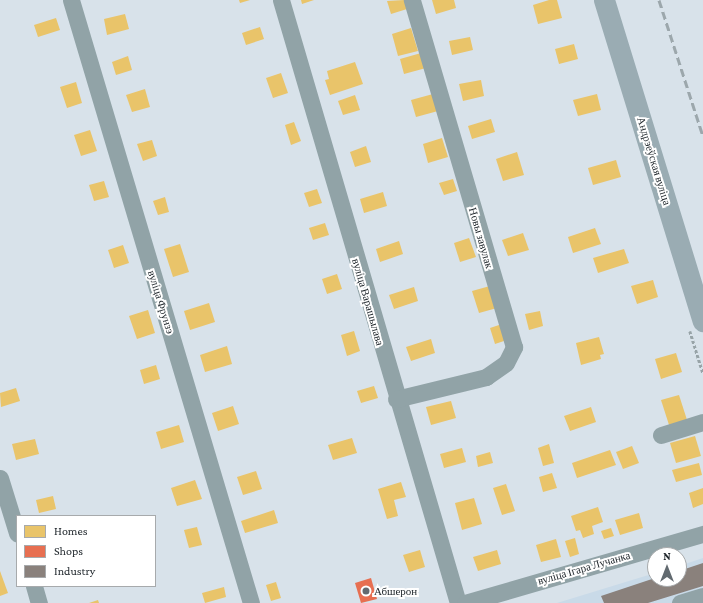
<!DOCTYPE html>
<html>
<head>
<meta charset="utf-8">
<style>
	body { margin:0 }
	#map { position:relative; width:703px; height:603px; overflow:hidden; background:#d8e2ea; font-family:"Crimson Pro",serif }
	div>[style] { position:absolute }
	.built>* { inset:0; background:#c9dae8 }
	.homes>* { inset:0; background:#e9c46a }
	.shops>* { inset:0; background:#e76f51 }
	.industry>* { inset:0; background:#8a817c }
	.path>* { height:2.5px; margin-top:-1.25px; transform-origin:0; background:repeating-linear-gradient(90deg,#97a3a7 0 3px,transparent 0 5px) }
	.minor>* { height:17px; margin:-8.5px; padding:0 8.5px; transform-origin:8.5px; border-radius:8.5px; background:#91a3a7 }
	.major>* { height:21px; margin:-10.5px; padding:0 10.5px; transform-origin:10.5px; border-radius:10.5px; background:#9aacb3 }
	.rail>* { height:3px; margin-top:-1.5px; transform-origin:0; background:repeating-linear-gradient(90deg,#9ca7ac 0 8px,transparent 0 12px) }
	.dots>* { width:11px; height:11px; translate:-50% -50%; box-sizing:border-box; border:2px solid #fff; border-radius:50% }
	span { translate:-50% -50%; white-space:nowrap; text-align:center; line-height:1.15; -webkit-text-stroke:4px #fff; paint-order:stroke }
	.street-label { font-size:11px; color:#232a2f }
	.poi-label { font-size:11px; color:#232a2f }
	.left { translate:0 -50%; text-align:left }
	.legend { position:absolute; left:16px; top:515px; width:140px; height:72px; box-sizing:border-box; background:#fff; border:1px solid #a7aaac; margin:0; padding:5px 7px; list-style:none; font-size:12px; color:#232a2f }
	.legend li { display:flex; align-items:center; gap:8px; height:20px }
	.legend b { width:20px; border:1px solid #a7aaac }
	.north { position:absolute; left:647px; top:547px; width:40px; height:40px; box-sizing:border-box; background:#fff; border:1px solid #a7aaac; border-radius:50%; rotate:0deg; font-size:11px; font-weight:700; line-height:16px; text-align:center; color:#232a2f }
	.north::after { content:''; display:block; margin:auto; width:14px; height:18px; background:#626a70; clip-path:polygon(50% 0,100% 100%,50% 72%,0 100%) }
</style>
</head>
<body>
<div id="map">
	<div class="built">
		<div style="clip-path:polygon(703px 558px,703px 603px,557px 603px,655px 573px,655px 579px,679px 579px,679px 566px)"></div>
	</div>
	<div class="homes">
		<div style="clip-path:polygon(239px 0,250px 0,240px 3px)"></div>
		<div style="clip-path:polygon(301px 0,314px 0,302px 4px)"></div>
		<div style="clip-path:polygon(404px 0,407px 9px,391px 14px,387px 1px)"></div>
		<div style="clip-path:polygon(432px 0,454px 0,456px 8px,436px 14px)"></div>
		<div style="clip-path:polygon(549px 0,557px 0,562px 18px,538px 24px,533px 5px)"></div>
		<div style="clip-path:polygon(125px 14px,129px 29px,107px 35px,104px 19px)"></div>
		<div style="clip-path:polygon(56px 18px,60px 30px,38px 37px,34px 25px)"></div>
		<div style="clip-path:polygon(260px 27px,264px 39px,246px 45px,242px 33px)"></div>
		<div style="clip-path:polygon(411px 28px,418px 51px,398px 56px,392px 34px)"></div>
		<div style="clip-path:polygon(470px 37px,473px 50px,452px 55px,449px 41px)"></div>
		<div style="clip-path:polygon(574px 44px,578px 59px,559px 64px,555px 49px)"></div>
		<div style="clip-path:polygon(421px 53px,426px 68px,404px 74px,400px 59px)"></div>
		<div style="clip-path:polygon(128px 56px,132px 70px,116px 75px,112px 62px)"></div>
		<div style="clip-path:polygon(355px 62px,363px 84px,330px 95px,325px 80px,329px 79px,327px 71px)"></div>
		<div style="clip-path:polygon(281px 73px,288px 93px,273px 98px,266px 78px)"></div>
		<div style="clip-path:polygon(481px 80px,484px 96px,463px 101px,459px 84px)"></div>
		<div style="clip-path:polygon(76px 82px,82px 103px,67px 108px,60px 87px)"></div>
		<div style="clip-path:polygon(145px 89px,150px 107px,132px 112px,126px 95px)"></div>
		<div style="clip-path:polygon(433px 94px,438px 111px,416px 117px,411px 100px)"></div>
		<div style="clip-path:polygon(597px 94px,601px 110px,578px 116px,573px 100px)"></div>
		<div style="clip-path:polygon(355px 95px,360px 110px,343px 115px,338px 101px)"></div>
		<div style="clip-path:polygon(491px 119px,495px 132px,472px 139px,468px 126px)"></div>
		<div style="clip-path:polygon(294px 122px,301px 141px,291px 145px,285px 125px)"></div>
		<div style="clip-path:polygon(90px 130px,97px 151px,81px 156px,74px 135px)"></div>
		<div style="clip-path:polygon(442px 138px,448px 157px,428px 163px,423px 144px)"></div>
		<div style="clip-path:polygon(152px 140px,157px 156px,143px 161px,137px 144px)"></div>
		<div style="clip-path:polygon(366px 146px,371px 162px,355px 167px,350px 152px)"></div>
		<div style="clip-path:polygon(517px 152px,524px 175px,503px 181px,496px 159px)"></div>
		<div style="clip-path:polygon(616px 160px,621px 177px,593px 185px,588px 168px)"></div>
		<div style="clip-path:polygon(453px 179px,457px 191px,444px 195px,439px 183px)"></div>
		<div style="clip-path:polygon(104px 181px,109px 197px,94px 201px,89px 185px)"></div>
		<div style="clip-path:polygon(317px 189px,322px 203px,309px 207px,304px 193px)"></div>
		<div style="clip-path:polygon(383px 192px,387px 206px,364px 213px,360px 199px)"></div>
		<div style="clip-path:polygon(165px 197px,169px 212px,158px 215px,153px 201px)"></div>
		<div style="clip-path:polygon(325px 223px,329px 235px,313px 240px,309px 228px)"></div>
		<div style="clip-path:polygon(595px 228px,601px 244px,573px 253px,568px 237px)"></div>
		<div style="clip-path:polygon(523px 233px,529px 250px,508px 256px,502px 240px)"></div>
		<div style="clip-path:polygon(469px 238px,476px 257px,460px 262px,454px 243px)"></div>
		<div style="clip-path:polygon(399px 241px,403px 254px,380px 262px,376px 249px)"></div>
		<div style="clip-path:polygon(180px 244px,189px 272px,173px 277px,164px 249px)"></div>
		<div style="clip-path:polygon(123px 245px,129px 263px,114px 268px,108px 250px)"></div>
		<div style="clip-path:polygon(624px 249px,629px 263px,598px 273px,593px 258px)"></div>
		<div style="clip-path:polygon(337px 274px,342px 289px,327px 294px,322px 279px)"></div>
		<div style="clip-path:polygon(653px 280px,658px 297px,637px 304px,631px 286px)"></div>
		<div style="clip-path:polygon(490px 286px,497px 308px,479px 313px,472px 291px)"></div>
		<div style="clip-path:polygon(414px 287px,418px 301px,394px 309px,389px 295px)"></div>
		<div style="clip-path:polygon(209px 303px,215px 322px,190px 330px,184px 311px)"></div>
		<div style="clip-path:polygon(148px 310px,155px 333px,137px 339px,129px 316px)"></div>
		<div style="clip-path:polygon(540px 311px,543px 326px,529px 330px,525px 314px)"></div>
		<div style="clip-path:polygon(502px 324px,507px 340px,495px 344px,490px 328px)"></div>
		<div style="clip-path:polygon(354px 331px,360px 351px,347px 356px,341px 335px)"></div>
		<div style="clip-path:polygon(599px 337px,604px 354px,600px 355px,601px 359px,581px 365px,576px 343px)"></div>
		<div style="clip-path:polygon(431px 339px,435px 353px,411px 361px,406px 347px)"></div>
		<div style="clip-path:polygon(227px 346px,232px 364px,205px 372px,200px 355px)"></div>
		<div style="clip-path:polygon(676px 353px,682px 372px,661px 379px,655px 359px)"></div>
		<div style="clip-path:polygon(156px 365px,160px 379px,144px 384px,140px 370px)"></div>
		<div style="clip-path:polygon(374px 386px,378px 398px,361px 403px,357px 391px)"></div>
		<div style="clip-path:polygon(16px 388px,20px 401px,1px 407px,0 393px)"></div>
		<div style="clip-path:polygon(679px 395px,688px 423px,670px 428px,661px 400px)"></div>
		<div style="clip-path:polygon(451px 401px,456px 418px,431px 425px,426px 407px)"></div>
		<div style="clip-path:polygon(233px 406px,239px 424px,218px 431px,212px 413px)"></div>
		<div style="clip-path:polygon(591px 407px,596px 422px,570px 431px,564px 416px)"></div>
		<div style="clip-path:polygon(179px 425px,184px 442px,161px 449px,156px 432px)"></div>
		<div style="clip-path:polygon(695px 436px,701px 456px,676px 463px,670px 443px)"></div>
		<div style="clip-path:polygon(352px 438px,357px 453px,333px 460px,328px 445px)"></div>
		<div style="clip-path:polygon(35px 439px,39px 454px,16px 460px,12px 444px)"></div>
		<div style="clip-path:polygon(549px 444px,554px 463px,543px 466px,538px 448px)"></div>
		<div style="clip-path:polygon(632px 446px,639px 463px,623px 469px,616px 452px)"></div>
		<div style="clip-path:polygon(462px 448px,466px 462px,444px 468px,440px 454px)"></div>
		<div style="clip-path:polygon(610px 450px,616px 465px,577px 478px,572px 463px)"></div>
		<div style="clip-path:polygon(490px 452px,493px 463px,478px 467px,476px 456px)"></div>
		<div style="clip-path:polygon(699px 463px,702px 475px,676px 482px,672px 470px)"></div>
		<div style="clip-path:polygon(256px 471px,262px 489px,243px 495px,237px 477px)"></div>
		<div style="clip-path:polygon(552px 473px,557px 488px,543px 492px,539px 477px)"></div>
		<div style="clip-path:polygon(195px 480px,202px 499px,177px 506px,171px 488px)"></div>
		<div style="clip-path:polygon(401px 482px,406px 497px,394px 500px,398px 516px,387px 519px,378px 489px)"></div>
		<div style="clip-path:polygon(506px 484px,515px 511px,502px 515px,493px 488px)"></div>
		<div style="clip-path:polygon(703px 488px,703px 504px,693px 508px,689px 493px)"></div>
		<div style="clip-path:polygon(53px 496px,56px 509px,39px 513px,36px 500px)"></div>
		<div style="clip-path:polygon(474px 498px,482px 524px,462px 530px,455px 503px)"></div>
		<div style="clip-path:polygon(598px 507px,603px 522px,592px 526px,594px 534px,583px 538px,580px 530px,576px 531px,571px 516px)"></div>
		<div style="clip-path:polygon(274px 510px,278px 523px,245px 533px,241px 521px)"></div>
		<div style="clip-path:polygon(639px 513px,643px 528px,620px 535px,615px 520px)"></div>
		<div style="clip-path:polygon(197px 527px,202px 545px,189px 548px,184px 530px)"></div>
		<div style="clip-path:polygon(611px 528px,614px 536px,604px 539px,601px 531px)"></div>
		<div style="clip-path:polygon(575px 538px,579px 554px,570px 557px,565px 541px)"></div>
		<div style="clip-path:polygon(556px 539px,561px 557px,541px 562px,536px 545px)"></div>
		<div style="clip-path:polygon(420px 550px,425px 567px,409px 572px,403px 555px)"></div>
		<div style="clip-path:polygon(497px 550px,501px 564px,478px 571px,473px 557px)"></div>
		<div style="clip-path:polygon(0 571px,8px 593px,0 596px)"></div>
		<div style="clip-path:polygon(276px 582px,281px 598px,271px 601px,266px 585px)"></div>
		<div style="clip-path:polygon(224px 587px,226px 597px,205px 603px,202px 593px)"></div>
		<div style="clip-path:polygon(98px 600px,99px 603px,89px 603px)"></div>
	</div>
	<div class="shops">
		<div style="clip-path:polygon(371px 578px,377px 599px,361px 603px,355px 583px)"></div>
	</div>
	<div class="industry">
		<div style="clip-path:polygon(703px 563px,703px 586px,648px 603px,604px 603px,601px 596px,655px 578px,679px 579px,679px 571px)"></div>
	</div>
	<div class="path">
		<div style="left:690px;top:331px;width:44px;rotate:72.8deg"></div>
	</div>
	<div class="minor">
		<div style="left:71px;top:0;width:629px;rotate:73.38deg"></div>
		<div style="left:281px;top:0;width:628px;rotate:73.64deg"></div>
		<div style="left:396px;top:399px;width:93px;rotate:-13.7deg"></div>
		<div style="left:486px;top:377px;width:24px;rotate:-35deg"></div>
		<div style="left:506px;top:363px;width:18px;rotate:-63deg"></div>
		<div style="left:514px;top:347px;width:362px;rotate:-106.4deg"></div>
		<div style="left:661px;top:435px;width:44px;rotate:-17.2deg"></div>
		<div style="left:0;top:478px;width:58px;rotate:72.8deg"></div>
		<div style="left:34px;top:586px;width:18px;rotate:74deg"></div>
		<div style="left:465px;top:603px;width:248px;rotate:-16.2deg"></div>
		<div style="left:680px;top:603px;width:24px;rotate:-17deg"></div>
	</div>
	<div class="major">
		<div style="left:604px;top:0;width:336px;rotate:72.9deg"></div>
	</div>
	<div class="rail">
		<div style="left:659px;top:0;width:143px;rotate:72.1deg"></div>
	</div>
	<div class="dots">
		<div style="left:366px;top:591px;background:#626a70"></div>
	</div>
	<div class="street-label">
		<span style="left:654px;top:161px;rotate:73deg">Андрэеўская вуліца</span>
		<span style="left:481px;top:238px;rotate:74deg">Новы завулак</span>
		<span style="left:161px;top:302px;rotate:73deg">вуліца Фрунзэ</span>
		<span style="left:368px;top:302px;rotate:74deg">вуліца Варашылава</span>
		<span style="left:584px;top:568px;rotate:-16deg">вуліца Ігара Лучанка</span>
	</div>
	<div class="poi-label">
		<span class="left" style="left:374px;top:591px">Абшерон</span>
	</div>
	<ul class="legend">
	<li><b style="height:11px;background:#e9c46a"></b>Homes</li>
	<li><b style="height:11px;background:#e76f51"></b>Shops</li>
	<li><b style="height:11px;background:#8a817c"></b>Industry</li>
	</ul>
	<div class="north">N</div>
</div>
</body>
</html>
